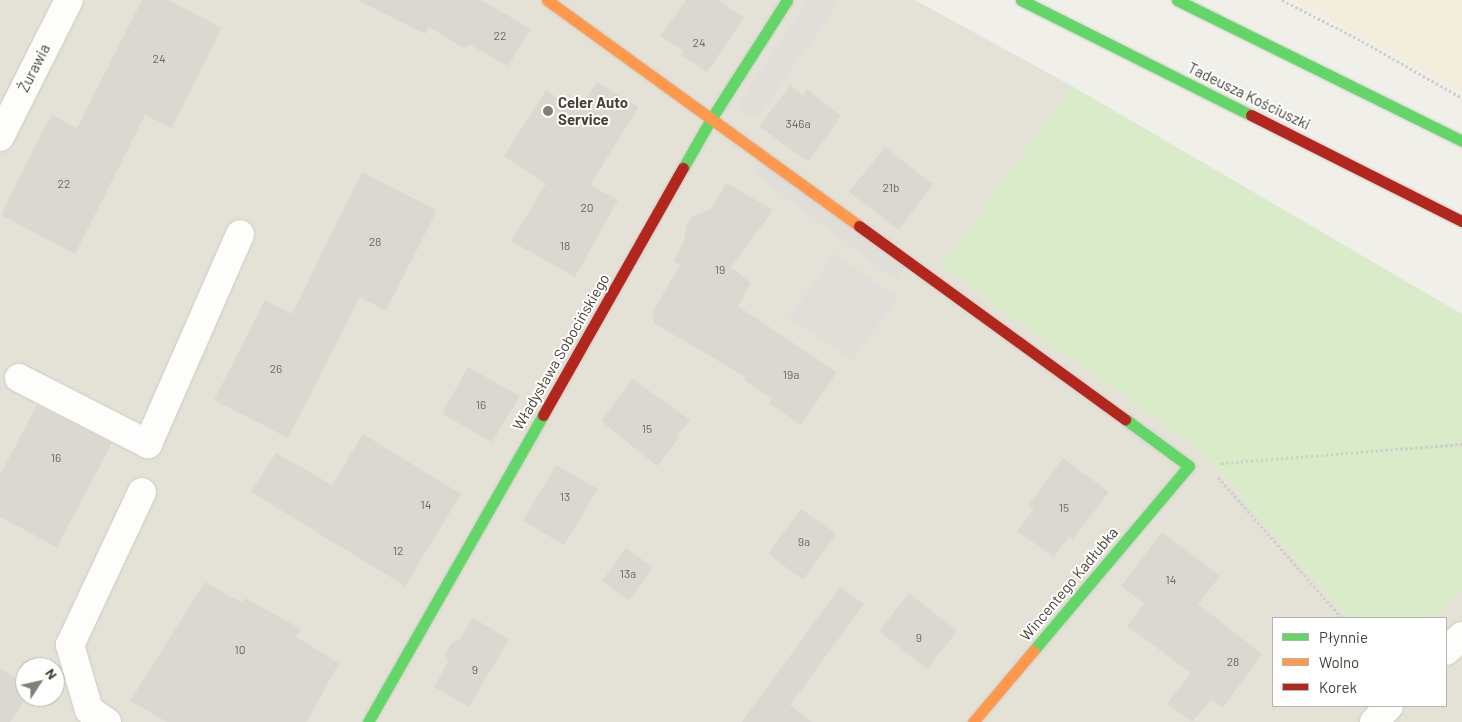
<!DOCTYPE html>
<html>
<head>
<meta charset="utf-8">
<style>
	body { margin:0 }
	#map { position:relative; width:1462px; height:722px; overflow:hidden; background:#f0efe9; font-family:Barlow,sans-serif }
	div>[style] { position:absolute }
	.residential>* { inset:0; background:#e4e2d6 }
	.commercial>* { inset:0; background:#f3eddc }
	.green>* { inset:0; background:#d9ebc9 }
	.parking>* { inset:0; background:#dfded9 }
	.building>* { inset:0; background:#dad8d1 }
	.path>* { height:3px; margin-top:-1.5px; transform-origin:0; background:repeating-linear-gradient(90deg,#d1cfca 0 2.5px,transparent 0 5px) }
	.roads { filter:drop-shadow(0 0 1px #cccbc5) drop-shadow(0 0 1px #cccbc5) }
	.street>* { height:28px; margin:-14px; padding:0 14px; transform-origin:14px; border-radius:14px; background:#fdfdfc }
	.fast>* { height:11px; margin:-5.5px; padding:0 5.5px; transform-origin:5.5px; border-radius:5.5px; background:#63d668 }
	.slow>* { height:11px; margin:-5.5px; padding:0 5.5px; transform-origin:5.5px; border-radius:5.5px; background:#ff974d }
	.jam>* { height:11px; margin:-5.5px; padding:0 5.5px; transform-origin:5.5px; border-radius:5.5px; background:#b3261e }
	.dots>* { width:14px; height:14px; translate:-50% -50%; box-sizing:border-box; border:2px solid #fff; border-radius:50% }
	span { translate:-50% -50%; white-space:nowrap; text-align:center; line-height:1.15; -webkit-text-stroke:4px #fff; paint-order:stroke }
	.number-label { font-size:12px; color:#6c685d }
	.number-label span { -webkit-text-stroke-width:0 }
	.street-label { font-size:15px; color:#464235 }
	.poi-label { font-size:15px; color:#464235; font-weight:700 }
	.left { translate:0 -50%; text-align:left }
	.legend { position:absolute; left:1272px; top:617px; width:175px; height:90px; box-sizing:border-box; background:#fff; border:1px solid #b5b3ae; margin:0; padding:6px 9px; list-style:none; font-size:15px; color:#464235 }
	.legend li { display:flex; align-items:center; gap:10px; height:25px }
	.legend b { width:25px; border:1px solid #b5b3ae }
	.north { position:absolute; left:15px; top:657px; width:50px; height:50px; box-sizing:border-box; background:#fff; border:1px solid #b5b3ae; border-radius:50%; rotate:55deg; font-size:14px; font-weight:700; line-height:20px; text-align:center; color:#464235 }
	.north::after { content:''; display:block; margin:auto; width:18px; height:22px; background:#827f74; clip-path:polygon(50% 0,100% 100%,50% 72%,0 100%) }
</style>
</head>
<body>
<div id="map">
	<div class="residential">
		<div style="clip-path:polygon(evenodd,0 0,915px 0,1072px 86px,941px 267px,1199px 449px,1349px 618px,1273px 618px,1273px 706px,1446px 706px,1446px 618px,1433px 618px,1462px 590px,1462px 722px,0 722px,0 0,25px 667px,55px 667px,55px 697px,25px 697px,25px 667px)"></div>
	</div>
	<div class="commercial">
		<div style="clip-path:polygon(1293px 0,1462px 0,1462px 92px,1314px 10px)"></div>
	</div>
	<div class="green">
		<div style="clip-path:polygon(1072px 86px,1462px 314px,1462px 590px,1433px 618px,1349px 618px,1199px 449px,941px 267px)"></div>
	</div>
	<div class="parking">
		<div style="clip-path:polygon(808px 0,841px 0,756px 119px,737px 108px)"></div>
		<div style="clip-path:polygon(762px 160px,904px 267px,895px 279px,752px 172px)"></div>
		<div style="clip-path:polygon(834px 253px,897px 297px,853px 361px,789px 318px)"></div>
	</div>
	<div class="building">
		<div style="clip-path:polygon(142px 0,168px 0,222px 28px,172px 128px,145px 115px,75px 254px,1px 215px,51px 115px,77px 128px)"></div>
		<div style="clip-path:polygon(357px 0,481px 0,531px 29px,508px 66px,469px 44px,466px 49px,429px 27px,425px 34px)"></div>
		<div style="clip-path:polygon(686px 0,718px 0,744px 18px,707px 72px,681px 55px,683px 51px,660px 36px)"></div>
		<div style="clip-path:polygon(597px 82px,639px 107px,590px 185px,618px 200px,575px 277px,511px 241px,546px 184px,504px 156px,546px 90px,578px 112px)"></div>
		<div style="clip-path:polygon(790px 86px,803px 95px,807px 89px,841px 116px,808px 162px,759px 126px)"></div>
		<div style="clip-path:polygon(885px 147px,933px 184px,899px 230px,849px 192px)"></div>
		<div style="clip-path:polygon(362px 172px,437px 210px,386px 311px,360px 297px,288px 438px,214px 400px,265px 300px,292px 314px)"></div>
		<div style="clip-path:polygon(726px 183px,773px 210px,731px 267px,751px 283px,738px 306px,837px 372px,801px 425px,769px 403px,772px 399px,744px 380px,746px 377px,655px 324px,652px 313px,680px 265px,673px 261px,683px 244px,687px 223px,693px 216px,711px 209px)"></div>
		<div style="clip-path:polygon(468px 367px,520px 396px,492px 442px,442px 414px)"></div>
		<div style="clip-path:polygon(633px 379px,690px 420px,677px 436px,679px 438px,657px 466px,601px 421px)"></div>
		<div style="clip-path:polygon(37px 405px,112px 443px,57px 547px,0 517px,0 475px)"></div>
		<div style="clip-path:polygon(363px 434px,461px 494px,405px 586px,251px 492px,276px 453px,332px 485px)"></div>
		<div style="clip-path:polygon(1063px 458px,1109px 492px,1073px 539px,1069px 536px,1054px 557px,1017px 531px,1034px 509px,1028px 506px)"></div>
		<div style="clip-path:polygon(556px 465px,598px 489px,564px 545px,523px 521px)"></div>
		<div style="clip-path:polygon(801px 509px,836px 534px,803px 580px,768px 554px)"></div>
		<div style="clip-path:polygon(1162px 532px,1220px 576px,1198px 604px,1262px 654px,1223px 708px,1212px 699px,1192px 722px,1167px 704px,1191px 673px,1127px 626px,1144px 603px,1121px 586px)"></div>
		<div style="clip-path:polygon(626px 548px,653px 567px,629px 601px,602px 581px)"></div>
		<div style="clip-path:polygon(205px 582px,242px 603px,245px 598px,301px 629px,296px 637px,339px 663px,307px 722px,167px 722px,130px 701px)"></div>
		<div style="clip-path:polygon(840px 587px,864px 604px,790px 705px,812px 722px,742px 722px)"></div>
		<div style="clip-path:polygon(909px 593px,957px 631px,927px 669px,879px 631px)"></div>
		<div style="clip-path:polygon(473px 618px,509px 639px,469px 707px,434px 687px,448px 662px,445px 654px,452px 642px,459px 640px)"></div>
		<div style="clip-path:polygon(0 668px,25px 685px,25px 697px,27px 697px,10px 722px,0 722px)"></div>
	</div>
	<div class="path">
		<div style="left:1282px;top:0;width:90px;rotate:27.1deg"></div>
		<div style="left:1362px;top:41px;width:115px;rotate:29.7deg"></div>
		<div style="left:1221px;top:463px;width:242px;rotate:-4.5deg"></div>
		<div style="left:1218px;top:477px;width:188px;rotate:48.7deg"></div>
	</div>
	<div class="roads">
		<div class="street">
			<div style="left:0;top:137px;width:153px;rotate:-63.3deg"></div>
			<div style="left:19px;top:378px;width:145px;rotate:27.1deg"></div>
			<div style="left:148px;top:444px;width:229px;rotate:-66.3deg"></div>
			<div style="left:1446px;top:651px;width:22px;rotate:-43deg"></div>
			<div style="left:107px;top:722px;width:22px;rotate:-146deg"></div>
			<div style="left:89px;top:710px;width:68px;rotate:-106.3deg"></div>
			<div style="left:70px;top:645px;width:169px;rotate:-64.8deg"></div>
			<div style="left:1374px;top:722px;width:22px;rotate:-47deg"></div>
		</div>
		<div class="fast">
			<div style="left:1021px;top:0;width:257px;rotate:26.6deg"></div>
			<div style="left:1177px;top:0;width:318px;rotate:26.3deg"></div>
			<div style="left:683px;top:168px;width:56px;rotate:-60.3deg"></div>
			<div style="left:711px;top:119px;width:141px;rotate:-57.4deg"></div>
			<div style="left:1033px;top:651px;width:242px;rotate:-49.9deg"></div>
			<div style="left:1189px;top:466px;width:79px;rotate:-143.7deg"></div>
			<div style="left:368px;top:722px;width:353px;rotate:-60.3deg"></div>
		</div>
		<div class="slow">
			<div style="left:547px;top:0;width:385px;rotate:35.9deg"></div>
			<div style="left:973px;top:722px;width:93px;rotate:-49.8deg"></div>
		</div>
		<div class="jam">
			<div style="left:1251px;top:115px;width:236px;rotate:26.7deg"></div>
			<div style="left:859px;top:226px;width:329px;rotate:36deg"></div>
			<div style="left:543px;top:415px;width:284px;rotate:-60.5deg"></div>
		</div>
	</div>
	<div class="dots">
		<div style="left:548px;top:111px;background:#827f74"></div>
	</div>
	<div class="number-label">
		<span style="left:500px;top:36px">22</span>
		<span style="left:699px;top:43px">24</span>
		<span style="left:159px;top:59px">24</span>
		<span style="left:798px;top:124px">346a</span>
		<span style="left:64px;top:184px">22</span>
		<span style="left:891px;top:188px">21b</span>
		<span style="left:587px;top:208px">20</span>
		<span style="left:375px;top:242px">28</span>
		<span style="left:565px;top:246px">18</span>
		<span style="left:720px;top:270px">19</span>
		<span style="left:276px;top:369px">26</span>
		<span style="left:791px;top:375px">19a</span>
		<span style="left:481px;top:405px">16</span>
		<span style="left:647px;top:429px">15</span>
		<span style="left:56px;top:458px">16</span>
		<span style="left:565px;top:497px">13</span>
		<span style="left:426px;top:505px">14</span>
		<span style="left:1064px;top:508px">15</span>
		<span style="left:804px;top:542px">9a</span>
		<span style="left:398px;top:551px">12</span>
		<span style="left:628px;top:574px">13a</span>
		<span style="left:1171px;top:580px">14</span>
		<span style="left:919px;top:638px">9</span>
		<span style="left:240px;top:650px">10</span>
		<span style="left:1233px;top:662px">28</span>
		<span style="left:475px;top:670px">9</span>
	</div>
	<div class="street-label">
		<span style="left:34px;top:68px;rotate:-63deg">Żurawia</span>
		<span style="left:1249px;top:96px;rotate:26deg">Tadeusza Kościuszki</span>
		<span style="left:561px;top:352px;rotate:-60deg">Władysława Sobocińskiego</span>
		<span style="left:1069px;top:584px;rotate:-50deg">Wincentego Kadłubka</span>
	</div>
	<div class="poi-label">
		<span class="left" style="left:558px;top:111px">Celer Auto<br>Service</span>
	</div>
	<ul class="legend">
	<li><b style="height:6px;background:#63d668"></b>Płynnie</li>
	<li><b style="height:6px;background:#ff974d"></b>Wolno</li>
	<li><b style="height:6px;background:#b3261e"></b>Korek</li>
	</ul>
	<div class="north">N</div>
</div>
</body>
</html>
